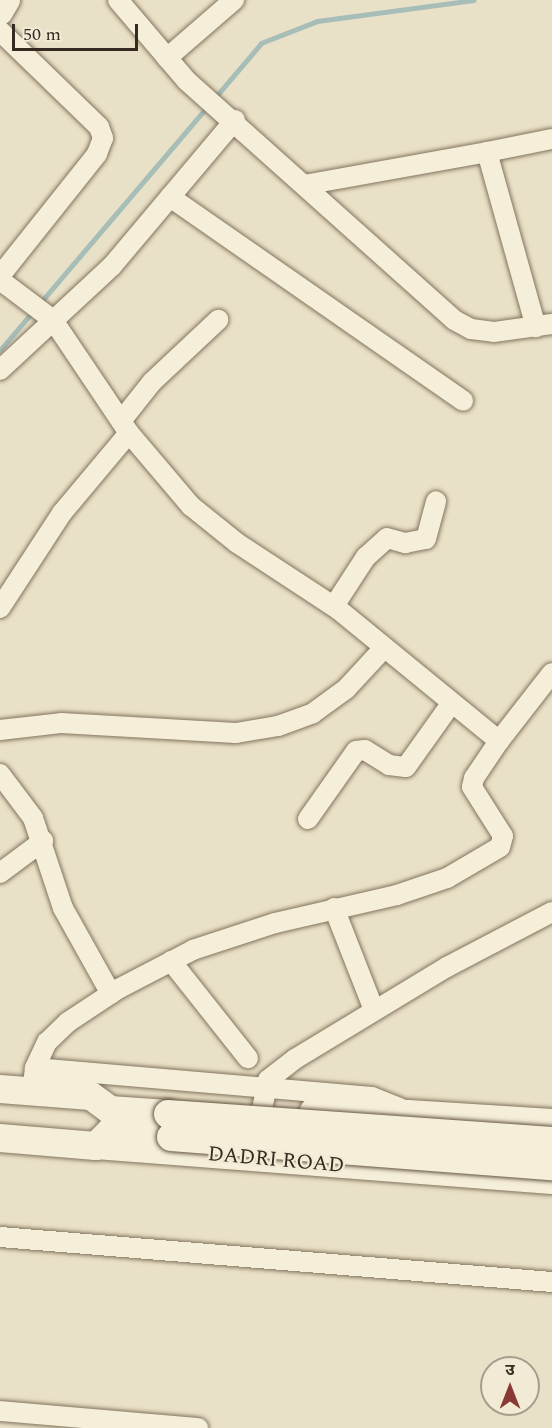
<!DOCTYPE html>
<html>
<head>
<meta charset="utf-8">
<style>
	body { margin:0 }
	#map { position:relative; width:552px; height:1428px; overflow:hidden; background:#e9e1c7; font-family:Spectral,"Noto Sans Devanagari",serif }
	div>[style] { position:absolute }
	.stream>* { height:5px; margin:-2.5px; padding:0 2.5px; transform-origin:2.5px; border-radius:2.5px; background:#a7bdb8 }
	.roads { filter:drop-shadow(0 0 2px #83745e) drop-shadow(0 0 2px #83745e) }
	.minor>* { height:20px; margin:-10px; padding:0 10px; transform-origin:10px; border-radius:10px; background:#f5eed9 }
	.tertiary>* { height:26px; margin:-13px; padding:0 13px; transform-origin:13px; border-radius:13px; background:#f5eed9 }
	.secondary>* { height:28px; margin:-14px; padding:0 14px; transform-origin:14px; border-radius:14px; background:#f5eed9 }
	.bridges { filter:drop-shadow(0 0 2px #645541) drop-shadow(0 0 2px #645541) }
	.secondary-bridge>* { height:28px; margin:-14px; padding:0 14px; transform-origin:14px; border-radius:14px; background:#f5eed9 }
	span { translate:-50% -50%; white-space:nowrap; text-align:center; line-height:1.15; -webkit-text-stroke:4.5px #f1ebd5; paint-order:stroke }
	.street-label { font-size:21px; color:#352b20 }
	.north { position:absolute; left:480px; top:1356px; width:60px; height:60px; box-sizing:border-box; background:#f1ebd5; border:2px solid #a69e8d; border-radius:50%; rotate:0deg; font-size:16px; font-weight:700; line-height:24px; text-align:center; color:#352b20 }
	.north::after { content:''; display:block; margin:auto; width:21px; height:27px; background:#8b3935; clip-path:polygon(50% 0,100% 100%,50% 72%,0 100%) }
	.scale { position:absolute; left:12px; top:24px; width:126px; height:27px; box-sizing:border-box; border:3px solid #352b20; border-top:0; padding-left:8px; font-size:18px; line-height:21px; white-space:nowrap; color:#352b20; -webkit-text-stroke:4px #f1ebd5; paint-order:stroke }
</style>
</head>
<body>
<div id="map">
	<div class="stream">
		<div style="left:0;top:350px;width:403px;rotate:-49.6deg"></div>
		<div style="left:261px;top:43px;width:60px;rotate:-21.4deg"></div>
		<div style="left:317px;top:21px;width:158px;rotate:-7.6deg"></div>
	</div>
	<div class="roads">
		<div class="minor">
			<div style="left:118px;top:0;width:106px;rotate:49.6deg"></div>
			<div style="left:187px;top:81px;width:358px;rotate:41.8deg"></div>
			<div style="left:454px;top:320px;width:19px;rotate:28deg"></div>
			<div style="left:471px;top:329px;width:23px;rotate:7deg"></div>
			<div style="left:494px;top:332px;width:59px;rotate:-7.9deg"></div>
			<div style="left:0;top:31px;width:138px;rotate:44.1deg"></div>
			<div style="left:99px;top:127px;width:12px;rotate:70deg"></div>
			<div style="left:103px;top:138px;width:17px;rotate:111deg"></div>
			<div style="left:97px;top:154px;width:156px;rotate:128.5deg"></div>
			<div style="left:167px;top:58px;width:89px;rotate:-40.9deg"></div>
			<div style="left:487px;top:152px;width:66px;rotate:-11.3deg"></div>
			<div style="left:304px;top:185px;width:186px;rotate:-10.2deg"></div>
			<div style="left:487px;top:152px;width:182px;rotate:74.4deg"></div>
			<div style="left:170px;top:197px;width:357px;rotate:34.8deg"></div>
			<div style="left:0;top:280px;width:66px;rotate:37deg"></div>
			<div style="left:53px;top:320px;width:136px;rotate:56.1deg"></div>
			<div style="left:129px;top:433px;width:96px;rotate:49.7deg"></div>
			<div style="left:191px;top:506px;width:59px;rotate:38.8deg"></div>
			<div style="left:237px;top:543px;width:122px;rotate:33.3deg"></div>
			<div style="left:339px;top:610px;width:207px;rotate:39.3deg"></div>
			<div style="left:499px;top:741px;width:45px;rotate:124deg"></div>
			<div style="left:474px;top:778px;width:9px;rotate:103deg"></div>
			<div style="left:472px;top:787px;width:58px;rotate:57.7deg"></div>
			<div style="left:503px;top:836px;width:11px;rotate:105deg"></div>
			<div style="left:500px;top:847px;width:61px;rotate:149.7deg"></div>
			<div style="left:447px;top:878px;width:53px;rotate:161.2deg"></div>
			<div style="left:397px;top:895px;width:125px;rotate:167.1deg"></div>
			<div style="left:275px;top:923px;width:86px;rotate:161.8deg"></div>
			<div style="left:193px;top:950px;width:85px;rotate:152.5deg"></div>
			<div style="left:118px;top:989px;width:60px;rotate:146.6deg"></div>
			<div style="left:68px;top:1022px;width:29px;rotate:136deg"></div>
			<div style="left:47px;top:1042px;width:29px;rotate:115deg"></div>
			<div style="left:35px;top:1068px;width:23px;rotate:97deg"></div>
			<div style="left:0;top:370px;width:153px;rotate:-42.9deg"></div>
			<div style="left:112px;top:266px;width:191px;rotate:-49.9deg"></div>
			<div style="left:121px;top:421px;width:50px;rotate:-51.5deg"></div>
			<div style="left:152px;top:382px;width:91px;rotate:-43.2deg"></div>
			<div style="left:334px;top:606px;width:59px;rotate:-56.9deg"></div>
			<div style="left:366px;top:557px;width:28px;rotate:-42deg"></div>
			<div style="left:387px;top:538px;width:19px;rotate:16deg"></div>
			<div style="left:405px;top:543px;width:21px;rotate:-11deg"></div>
			<div style="left:426px;top:539px;width:39px;rotate:-75deg"></div>
			<div style="left:0;top:608px;width:113px;rotate:-56.9deg"></div>
			<div style="left:62px;top:513px;width:104px;rotate:-50.1deg"></div>
			<div style="left:0;top:730px;width:61px;rotate:-6.5deg"></div>
			<div style="left:61px;top:723px;width:175px;rotate:3.3deg"></div>
			<div style="left:236px;top:733px;width:43px;rotate:-9.5deg"></div>
			<div style="left:278px;top:726px;width:37px;rotate:-20deg"></div>
			<div style="left:313px;top:713px;width:41px;rotate:-36deg"></div>
			<div style="left:346px;top:689px;width:56px;rotate:-47.2deg"></div>
			<div style="left:499px;top:741px;width:86px;rotate:-52.1deg"></div>
			<div style="left:0;top:774px;width:55px;rotate:53.1deg"></div>
			<div style="left:33px;top:818px;width:95px;rotate:71.6deg"></div>
			<div style="left:63px;top:908px;width:98px;rotate:60.8deg"></div>
			<div style="left:308px;top:819px;width:83px;rotate:-54.8deg"></div>
			<div style="left:356px;top:751px;width:9px;rotate:-6deg"></div>
			<div style="left:365px;top:750px;width:28px;rotate:32deg"></div>
			<div style="left:389px;top:765px;width:17px;rotate:7deg"></div>
			<div style="left:406px;top:767px;width:77px;rotate:-54.5deg"></div>
			<div style="left:0;top:873px;width:54px;rotate:-36.7deg"></div>
			<div style="left:334px;top:908px;width:110px;rotate:68.6deg"></div>
			<div style="left:171px;top:961px;width:124px;rotate:51.6deg"></div>
			<div style="left:35px;top:1068px;width:338px;rotate:4.9deg"></div>
			<div style="left:372px;top:1097px;width:31px;rotate:22deg"></div>
			<div style="left:262px;top:1109px;width:30px;rotate:-78deg"></div>
			<div style="left:268px;top:1080px;width:34px;rotate:-38deg"></div>
			<div style="left:295px;top:1059px;width:178px;rotate:-31.2deg"></div>
			<div style="left:447px;top:967px;width:119px;rotate:-27.6deg"></div>
			<div style="left:0;top:1237px;width:554px;rotate:4.66deg"></div>
			<div style="left:0;top:1411px;width:199px;rotate:4.9deg"></div>
		</div>
		<div class="tertiary">
			<div style="left:0;top:12px;width:14px;rotate:-60deg"></div>
			<div style="left:313px;top:1111px;width:95px;rotate:1.2deg"></div>
			<div style="left:408px;top:1113px;width:144px;rotate:3.6deg"></div>
			<div style="left:96px;top:1146px;width:457px;rotate:4.4deg"></div>
		</div>
		<div class="secondary">
			<div style="left:0;top:1089px;width:91px;rotate:4.4deg"></div>
			<div style="left:91px;top:1096px;width:24px;rotate:36deg"></div>
			<div style="left:110px;top:1110px;width:58px;rotate:3.9deg"></div>
			<div style="left:0;top:1138px;width:96px;rotate:4.8deg"></div>
			<div style="left:96px;top:1146px;width:20px;rotate:-45deg"></div>
			<div style="left:110px;top:1132px;width:61px;rotate:4.7deg"></div>
		</div>
	</div>
	<div class="bridges">
		<div class="secondary-bridge">
			<div style="left:168px;top:1114px;width:385px;rotate:4deg"></div>
			<div style="left:171px;top:1137px;width:382px;rotate:4.4deg"></div>
		</div>
	</div>
	<div class="street-label">
		<span style="left:276px;top:1160px;rotate:5deg">DADRI ROAD</span>
	</div>
	<div class="north">उ</div>
	<div class="scale">50 m</div>
</div>
</body>
</html>
